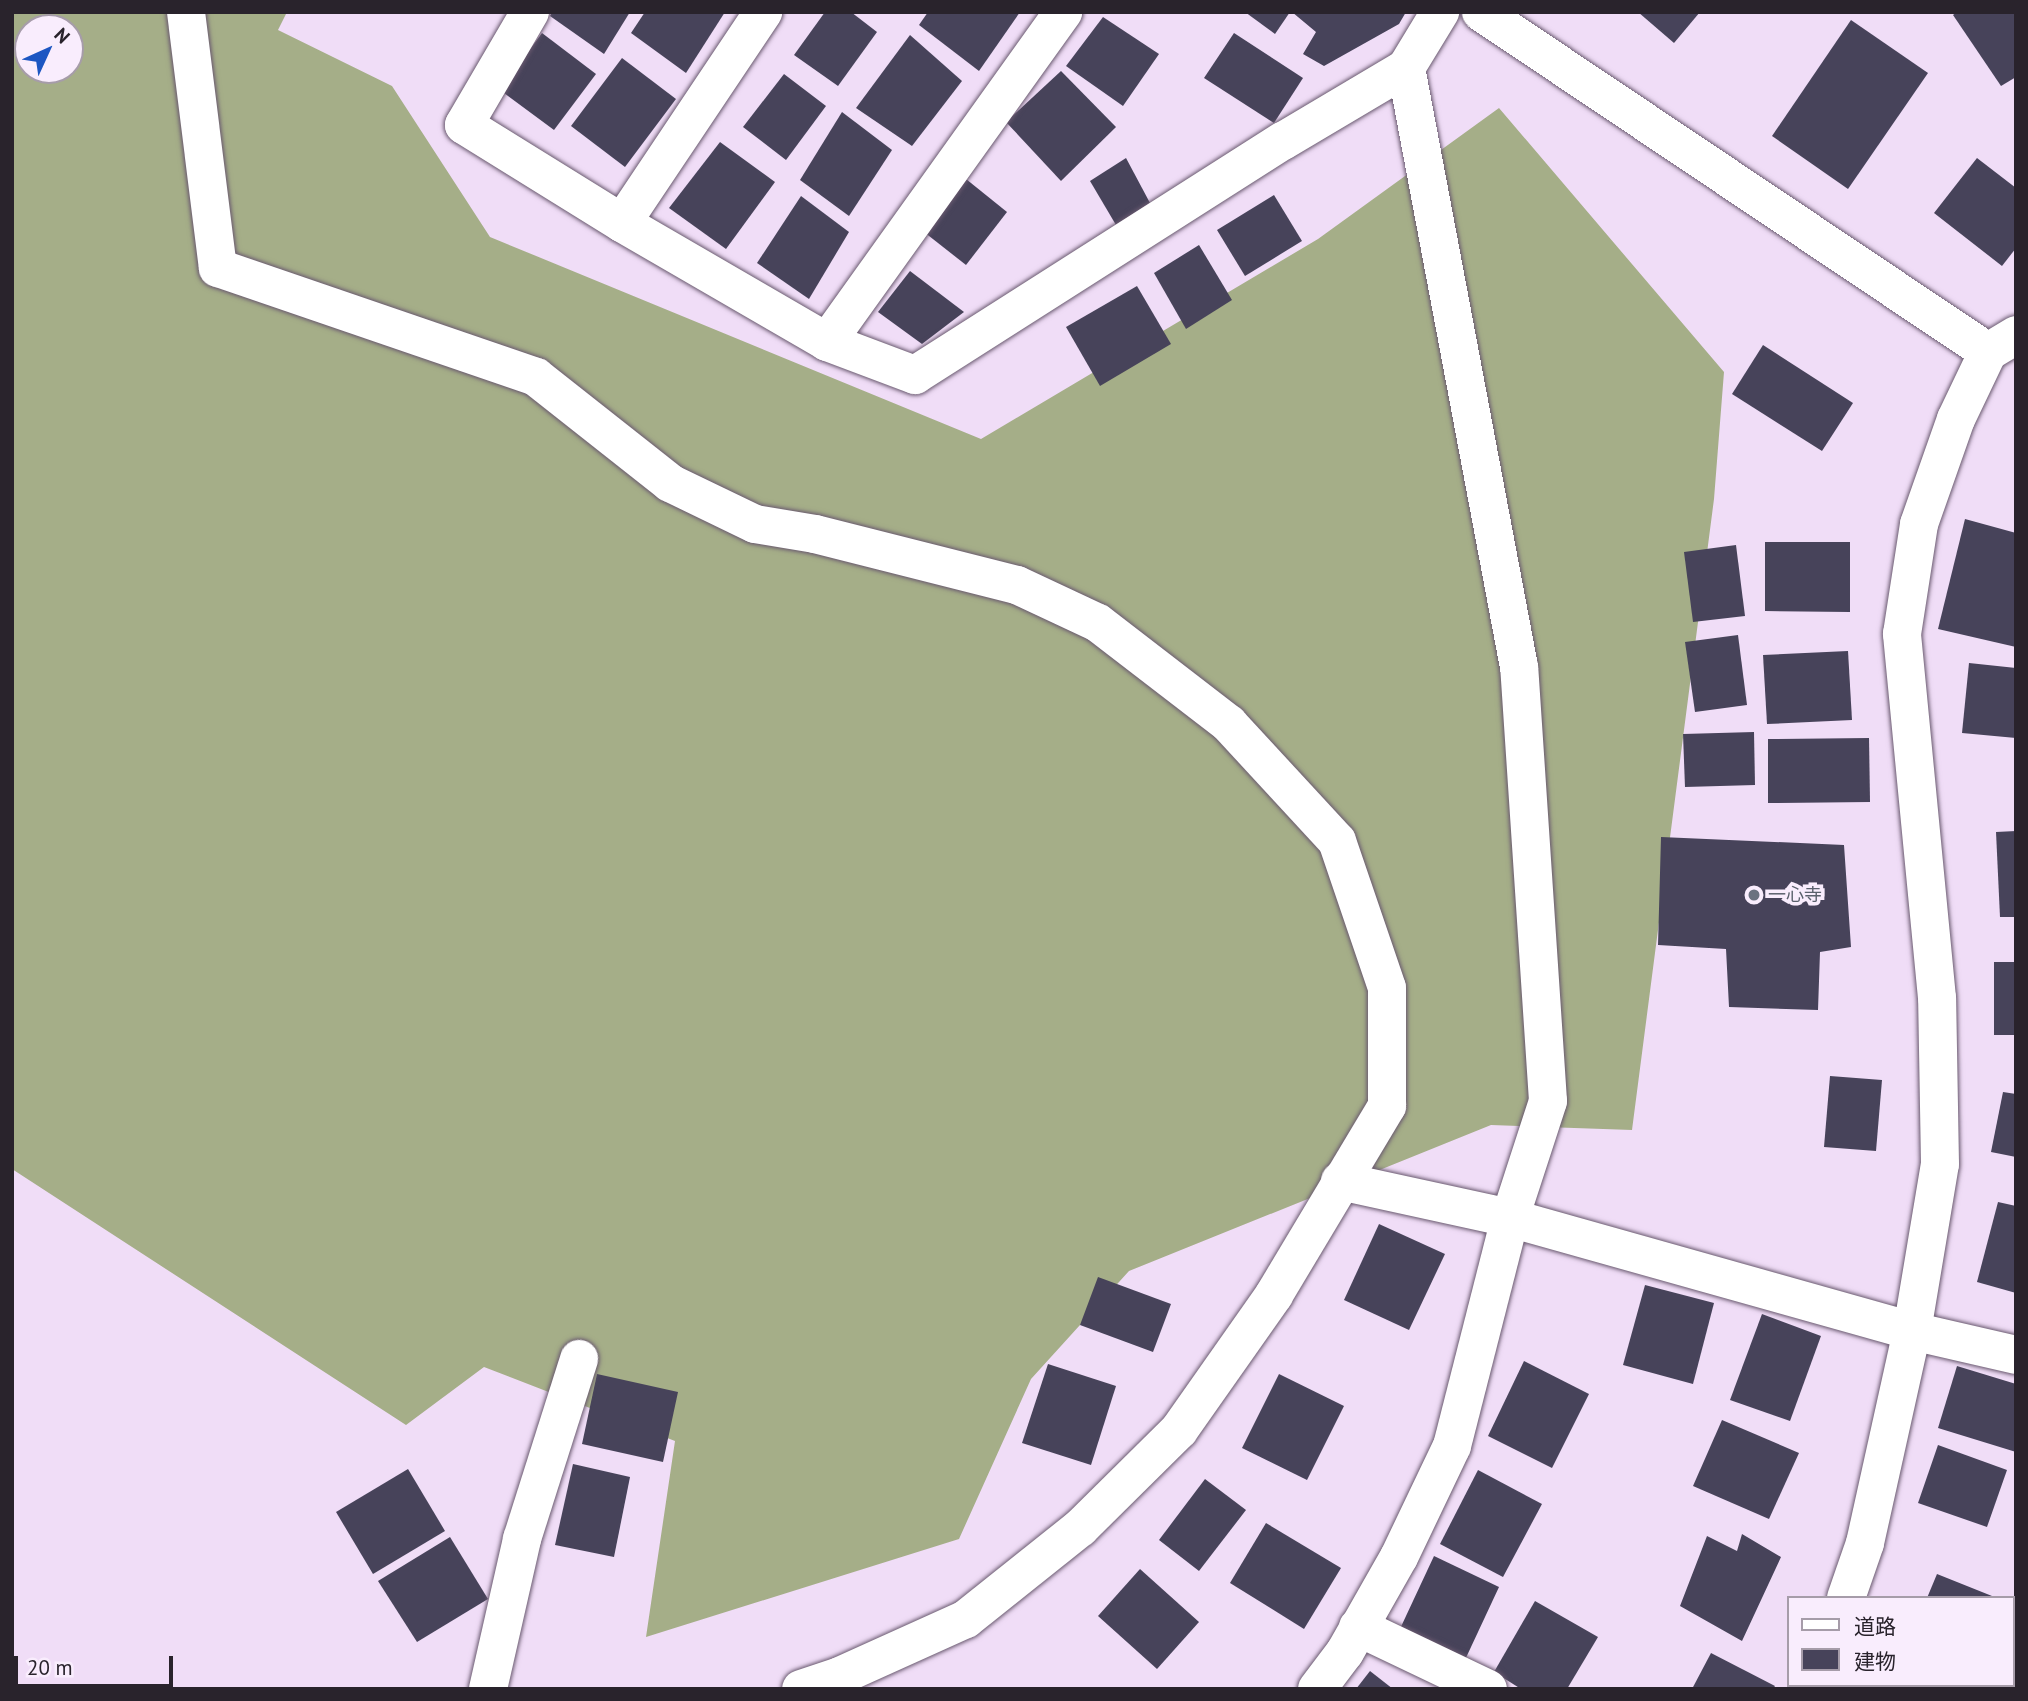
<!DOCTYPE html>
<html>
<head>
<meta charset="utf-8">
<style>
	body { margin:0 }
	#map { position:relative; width:2028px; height:1701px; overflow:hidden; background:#f0ddf7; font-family:"PT Sans","Noto Sans JP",sans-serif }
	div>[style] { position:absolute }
	.forest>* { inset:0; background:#a5ae88 }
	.building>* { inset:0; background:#47435a }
	.roads { filter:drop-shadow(0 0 2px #69596f) drop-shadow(0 0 2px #69596f) }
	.minor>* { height:38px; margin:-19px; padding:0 19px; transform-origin:19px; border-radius:19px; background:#fff }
	.dots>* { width:19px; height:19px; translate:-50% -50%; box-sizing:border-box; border:4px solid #f9edfd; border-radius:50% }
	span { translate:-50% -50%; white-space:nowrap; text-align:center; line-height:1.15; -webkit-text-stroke:7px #f9edfd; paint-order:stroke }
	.worship-label { font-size:18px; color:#5b616d }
	.left { translate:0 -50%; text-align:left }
	.frame { position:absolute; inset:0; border:14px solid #29232c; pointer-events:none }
	.legend { position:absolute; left:1787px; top:1596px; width:228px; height:91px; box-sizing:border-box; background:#f9edfd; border:2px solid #a69ca9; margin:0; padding:9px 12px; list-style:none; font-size:21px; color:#29232c }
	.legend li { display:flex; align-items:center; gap:14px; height:35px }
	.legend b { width:35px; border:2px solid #a69ca9 }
	.north { position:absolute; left:14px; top:14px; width:70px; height:70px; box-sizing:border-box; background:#f9edfd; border:2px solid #a69ca9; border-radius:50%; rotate:45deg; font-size:19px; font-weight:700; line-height:28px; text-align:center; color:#29232c }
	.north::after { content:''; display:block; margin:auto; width:24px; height:32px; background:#1c56c2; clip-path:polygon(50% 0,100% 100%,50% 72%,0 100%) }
	.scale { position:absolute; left:14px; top:1656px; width:159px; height:32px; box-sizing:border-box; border:4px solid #29232c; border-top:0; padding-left:9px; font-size:21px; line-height:24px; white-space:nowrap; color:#29232c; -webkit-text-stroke:5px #f9edfd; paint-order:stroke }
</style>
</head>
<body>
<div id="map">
	<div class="forest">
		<div style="clip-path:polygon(evenodd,12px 12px,287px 12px,278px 30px,392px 86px,490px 237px,981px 439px,1318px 239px,1499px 108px,1724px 372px,1714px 499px,1632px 1130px,1491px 1125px,1129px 1271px,1031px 1379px,959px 1539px,646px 1637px,675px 1441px,484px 1367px,406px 1425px,12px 1169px,12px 12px,28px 28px,70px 28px,70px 70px,28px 70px,28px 28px)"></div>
	</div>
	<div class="building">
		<div style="clip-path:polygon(552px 12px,630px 12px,604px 54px,550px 16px)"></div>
		<div style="clip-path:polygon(645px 12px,725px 12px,686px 73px,631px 33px)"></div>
		<div style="clip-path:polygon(825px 12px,851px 12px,877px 32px,838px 86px,794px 55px)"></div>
		<div style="clip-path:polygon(928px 12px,1020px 12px,979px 71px,919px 25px)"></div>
		<div style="clip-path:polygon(1245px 12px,1290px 12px,1275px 34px)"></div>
		<div style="clip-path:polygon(1292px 12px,1406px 12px,1399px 24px,1324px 66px,1303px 54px,1316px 32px)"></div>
		<div style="clip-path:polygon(1638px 12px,1700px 12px,1674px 43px)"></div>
		<div style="clip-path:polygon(1957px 12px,2016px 12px,2016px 77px,2001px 86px,1953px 15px)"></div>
		<div style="clip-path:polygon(1103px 17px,1159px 54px,1123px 106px,1066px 66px)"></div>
		<div style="clip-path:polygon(1851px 20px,1928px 73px,1848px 189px,1772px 136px)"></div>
		<div style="clip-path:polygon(542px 33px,596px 74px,554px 130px,500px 90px)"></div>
		<div style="clip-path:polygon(1234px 33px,1303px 78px,1274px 123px,1204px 78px)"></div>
		<div style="clip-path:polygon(910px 35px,962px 81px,912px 146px,856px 108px)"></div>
		<div style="clip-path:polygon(622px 58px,676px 99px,625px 167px,571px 126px)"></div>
		<div style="clip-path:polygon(1061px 71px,1116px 127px,1061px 181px,1006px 122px)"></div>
		<div style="clip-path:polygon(784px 74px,826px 106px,786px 160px,743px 127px)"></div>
		<div style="clip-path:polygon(842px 112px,892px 150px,849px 216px,800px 180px)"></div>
		<div style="clip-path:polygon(720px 142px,775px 182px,726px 249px,669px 208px)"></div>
		<div style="clip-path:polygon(1126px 158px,1150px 203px,1116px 225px,1090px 181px)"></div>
		<div style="clip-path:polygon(1977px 158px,2016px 188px,2016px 248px,2002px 266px,1934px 213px)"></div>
		<div style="clip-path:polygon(966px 179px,1007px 212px,966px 265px,924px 232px)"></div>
		<div style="clip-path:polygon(1274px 195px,1302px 241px,1245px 276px,1217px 230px)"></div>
		<div style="clip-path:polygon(801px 196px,849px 232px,809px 299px,757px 263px)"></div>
		<div style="clip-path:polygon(1199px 245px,1232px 300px,1186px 329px,1154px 273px)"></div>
		<div style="clip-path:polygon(910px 271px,964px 312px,922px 344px,878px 312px)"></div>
		<div style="clip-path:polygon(1137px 286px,1171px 344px,1100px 386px,1066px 327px)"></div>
		<div style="clip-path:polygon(1763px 345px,1853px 403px,1822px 451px,1732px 394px)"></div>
		<div style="clip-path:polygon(1965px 519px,2016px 533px,2016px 647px,1938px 629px)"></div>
		<div style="clip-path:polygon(1765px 542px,1850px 542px,1850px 612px,1765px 611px)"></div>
		<div style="clip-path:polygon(1736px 545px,1745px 616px,1693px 622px,1684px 552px)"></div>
		<div style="clip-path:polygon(1738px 635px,1747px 705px,1695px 712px,1685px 642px)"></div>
		<div style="clip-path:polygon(1848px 651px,1852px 720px,1767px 724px,1763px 655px)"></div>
		<div style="clip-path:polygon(1969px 663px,2016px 668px,2016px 738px,1962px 733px)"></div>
		<div style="clip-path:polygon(1754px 732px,1755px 785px,1685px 787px,1683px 734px)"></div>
		<div style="clip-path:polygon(1869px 738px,1870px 802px,1768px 803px,1768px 739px)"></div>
		<div style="clip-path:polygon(2016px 831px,2016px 917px,2000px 917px,1996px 832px)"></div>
		<div style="clip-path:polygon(1661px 837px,1844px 845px,1851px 947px,1820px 952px,1818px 1010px,1729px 1007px,1726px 949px,1658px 945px)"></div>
		<div style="clip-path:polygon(1994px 962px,2016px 962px,2016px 1035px,1994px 1035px)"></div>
		<div style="clip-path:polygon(1830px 1076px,1882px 1080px,1876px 1151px,1824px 1147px)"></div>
		<div style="clip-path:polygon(2003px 1092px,2016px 1094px,2016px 1157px,1991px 1152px)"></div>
		<div style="clip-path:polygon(1998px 1202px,2016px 1206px,2016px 1293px,1977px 1282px)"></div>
		<div style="clip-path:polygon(1379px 1224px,1445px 1254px,1409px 1330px,1344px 1300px)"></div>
		<div style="clip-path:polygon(1098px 1277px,1171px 1304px,1153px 1352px,1080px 1325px)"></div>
		<div style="clip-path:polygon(1645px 1285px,1714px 1303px,1693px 1384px,1623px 1365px)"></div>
		<div style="clip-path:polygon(1762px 1314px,1821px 1336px,1790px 1421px,1730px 1400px)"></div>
		<div style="clip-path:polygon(1524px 1361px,1589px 1394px,1552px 1468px,1488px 1436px)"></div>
		<div style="clip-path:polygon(1048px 1364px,1116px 1386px,1091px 1465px,1022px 1443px)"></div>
		<div style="clip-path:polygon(1957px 1366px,2016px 1384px,2016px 1452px,1938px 1428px)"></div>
		<div style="clip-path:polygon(597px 1374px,678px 1392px,663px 1462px,582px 1444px)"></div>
		<div style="clip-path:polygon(1279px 1374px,1344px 1406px,1307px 1480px,1242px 1448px)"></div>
		<div style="clip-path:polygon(1722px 1420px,1799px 1453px,1769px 1519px,1693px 1486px)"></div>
		<div style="clip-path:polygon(1938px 1445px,2007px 1470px,1987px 1527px,1918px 1503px)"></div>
		<div style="clip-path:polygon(573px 1464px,630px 1477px,614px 1557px,555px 1545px)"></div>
		<div style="clip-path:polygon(408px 1469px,445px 1531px,373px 1574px,336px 1512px)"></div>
		<div style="clip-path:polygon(1478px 1470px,1542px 1504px,1503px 1577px,1440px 1544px)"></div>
		<div style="clip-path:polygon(1205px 1479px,1246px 1510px,1199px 1571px,1159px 1540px)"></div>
		<div style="clip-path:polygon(1266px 1523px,1341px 1568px,1304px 1629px,1230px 1583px)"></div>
		<div style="clip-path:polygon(1742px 1534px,1781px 1557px,1742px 1641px,1680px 1606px,1707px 1536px,1737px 1551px)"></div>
		<div style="clip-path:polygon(450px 1537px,488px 1599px,417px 1642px,378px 1581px)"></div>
		<div style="clip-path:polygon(1434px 1556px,1499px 1587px,1464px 1662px,1399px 1631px)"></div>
		<div style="clip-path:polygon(1140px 1569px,1199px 1622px,1157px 1669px,1098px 1616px)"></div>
		<div style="clip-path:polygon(1937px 1574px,1997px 1598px,1927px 1598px)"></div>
		<div style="clip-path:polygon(1535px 1601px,1598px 1637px,1567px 1689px,1521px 1689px,1494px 1672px)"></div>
		<div style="clip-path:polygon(2012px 1603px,2016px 1605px,2016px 1681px,2012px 1680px)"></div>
		<div style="clip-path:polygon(1711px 1653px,1775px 1686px,1773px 1689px,1692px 1689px)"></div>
		<div style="clip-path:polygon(1370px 1671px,1393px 1689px,1356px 1689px)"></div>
	</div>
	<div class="roads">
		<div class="minor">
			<div style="left:186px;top:12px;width:258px;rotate:82.9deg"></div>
			<div style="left:218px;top:268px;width:336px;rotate:18.9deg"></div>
			<div style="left:536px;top:377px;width:171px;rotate:38.3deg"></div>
			<div style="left:670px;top:483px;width:94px;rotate:25.8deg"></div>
			<div style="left:755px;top:524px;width:61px;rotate:9.5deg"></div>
			<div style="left:815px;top:534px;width:208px;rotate:14.2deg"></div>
			<div style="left:1017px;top:585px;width:89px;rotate:25.1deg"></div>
			<div style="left:1098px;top:623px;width:165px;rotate:37.6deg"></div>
			<div style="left:1229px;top:724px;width:159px;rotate:47.3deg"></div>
			<div style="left:1337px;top:841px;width:155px;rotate:71.2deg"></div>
			<div style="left:1387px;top:988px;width:118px;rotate:90deg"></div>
			<div style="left:1387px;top:1106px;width:220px;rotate:120.9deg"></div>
			<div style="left:1274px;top:1295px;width:165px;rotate:125.1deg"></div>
			<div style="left:1179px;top:1430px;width:139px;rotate:135.3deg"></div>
			<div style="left:1080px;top:1528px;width:146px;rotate:141.4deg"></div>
			<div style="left:966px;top:1619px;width:138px;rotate:155.7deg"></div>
			<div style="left:840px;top:1676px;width:41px;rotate:161.6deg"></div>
			<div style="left:530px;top:12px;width:131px;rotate:120.3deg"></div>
			<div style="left:464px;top:125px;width:186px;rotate:31.8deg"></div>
			<div style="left:622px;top:223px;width:237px;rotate:30.1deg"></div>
			<div style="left:827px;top:342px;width:94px;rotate:20.6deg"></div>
			<div style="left:915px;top:375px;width:436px;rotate:-32.5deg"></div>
			<div style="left:1283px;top:141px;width:143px;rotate:-30.7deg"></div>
			<div style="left:1406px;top:68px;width:66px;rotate:-58.7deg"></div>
			<div style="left:1481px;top:12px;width:610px;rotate:33.85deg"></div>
			<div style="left:622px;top:223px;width:254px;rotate:-56.2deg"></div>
			<div style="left:827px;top:342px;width:406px;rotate:-54.4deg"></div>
			<div style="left:1340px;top:1181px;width:174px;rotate:12.3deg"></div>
			<div style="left:1510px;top:1218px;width:418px;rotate:15.7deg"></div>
			<div style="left:1912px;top:1331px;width:107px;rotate:13deg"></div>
			<div style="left:1846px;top:1598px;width:58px;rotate:-70.9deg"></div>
			<div style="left:1865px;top:1543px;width:217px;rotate:-77.5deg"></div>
			<div style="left:1912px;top:1331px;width:169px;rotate:-80.5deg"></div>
			<div style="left:1940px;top:1164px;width:166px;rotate:-91deg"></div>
			<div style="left:1937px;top:998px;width:366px;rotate:-95.5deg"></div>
			<div style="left:1902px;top:634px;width:111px;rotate:-81.2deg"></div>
			<div style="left:1919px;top:524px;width:111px;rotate:-70.6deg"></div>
			<div style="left:1956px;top:419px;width:74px;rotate:-64.5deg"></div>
			<div style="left:1988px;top:352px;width:33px;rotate:-31deg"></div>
			<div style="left:1358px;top:1627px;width:144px;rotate:25.5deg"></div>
			<div style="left:488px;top:1689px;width:154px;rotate:-77.2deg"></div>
			<div style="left:522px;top:1539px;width:189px;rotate:-72.4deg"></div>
			<div style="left:1317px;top:1689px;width:46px;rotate:-52.9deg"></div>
			<div style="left:1345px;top:1652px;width:109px;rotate:-60.4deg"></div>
			<div style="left:1399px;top:1557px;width:123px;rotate:-64.5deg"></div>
			<div style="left:1452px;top:1446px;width:235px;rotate:-75.7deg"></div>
			<div style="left:1510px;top:1218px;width:123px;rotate:-72deg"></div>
			<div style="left:1548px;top:1101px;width:435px;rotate:-93.8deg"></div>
			<div style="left:1519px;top:667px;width:610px;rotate:-100.68deg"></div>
			<div style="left:1814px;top:1689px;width:4px;rotate:-76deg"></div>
		</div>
	</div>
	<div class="dots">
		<div style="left:1754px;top:895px;background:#6b7280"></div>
	</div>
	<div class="worship-label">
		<span class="left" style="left:1768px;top:895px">一心寺</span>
	</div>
	<div class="frame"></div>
	<ul class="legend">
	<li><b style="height:9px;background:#fff"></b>道路</li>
	<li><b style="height:19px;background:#47435a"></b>建物</li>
	</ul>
	<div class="north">N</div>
	<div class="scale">20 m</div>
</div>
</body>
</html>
